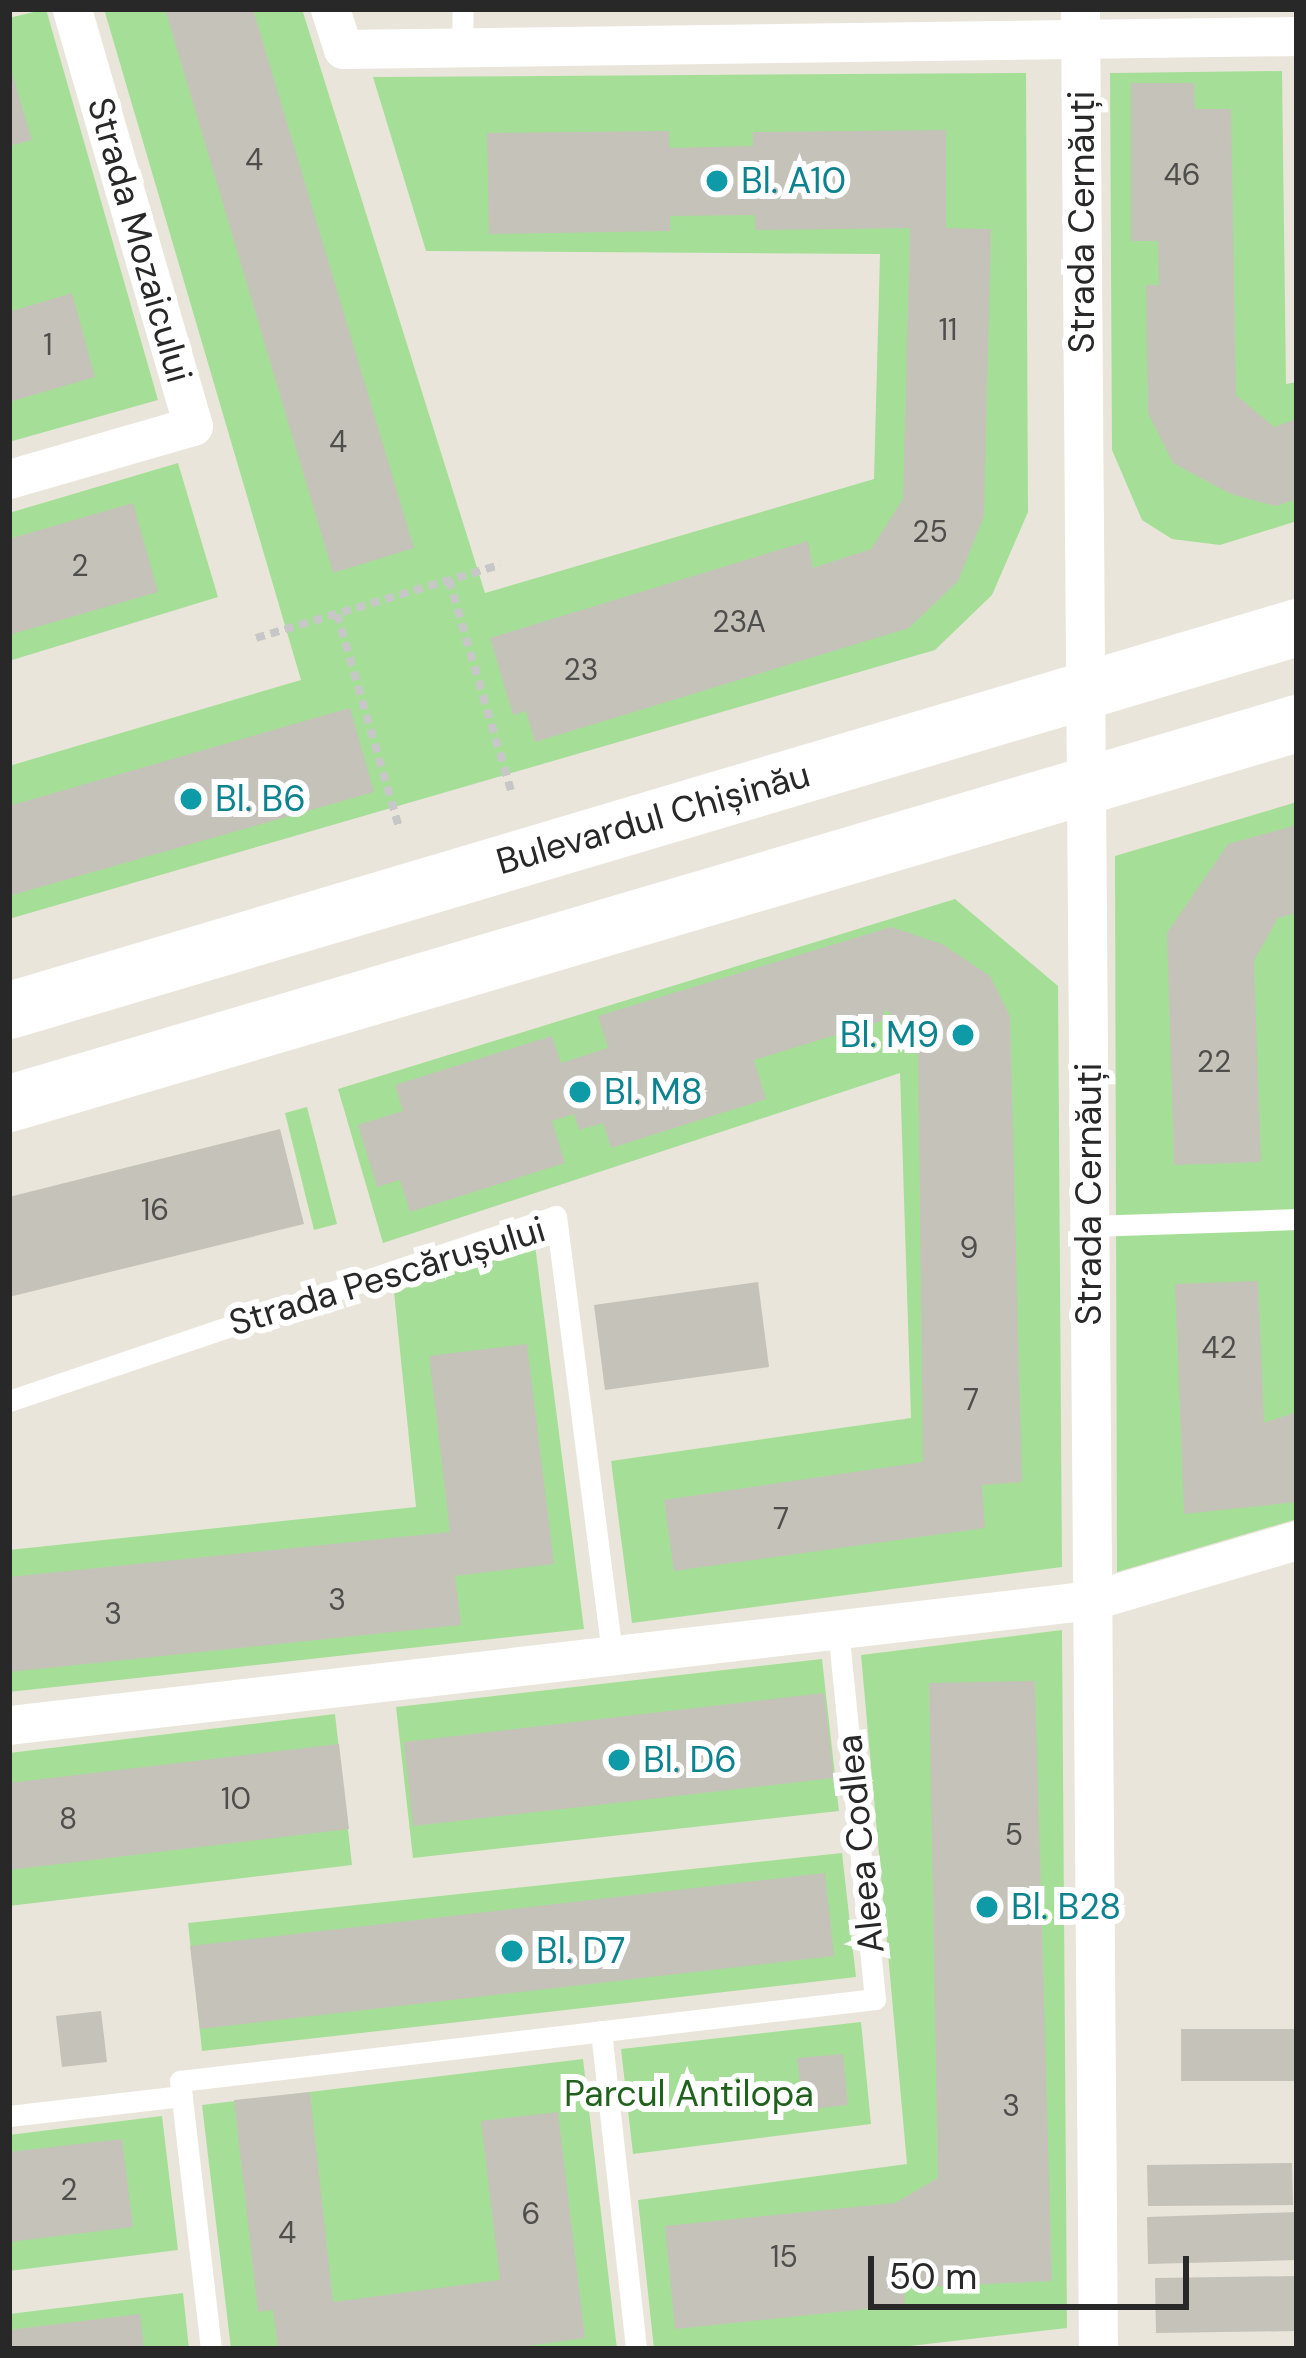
<!DOCTYPE html>
<html>
<head>
<meta charset="utf-8">
<style>
	body { margin:0 }
	#map { position:relative; width:1306px; height:2358px; overflow:hidden; background:#eae5da; font-family:"DM Sans",sans-serif }
	div>[style] { position:absolute }
	.green>* { inset:0; background:#a5df97 }
	.building>* { inset:0; background:#c5c2b9 }
	.path>* { height:8px; margin-top:-4px; transform-origin:0; background:repeating-linear-gradient(90deg,#c7c7c7 0 9px,transparent 0 15px) }
	.service>* { height:21px; margin:-10.5px; padding:0 10.5px; transform-origin:10.5px; border-radius:10.5px; background:#fff }
	.minor>* { height:39px; margin:-19.5px; padding:0 19.5px; transform-origin:19.5px; border-radius:19.5px; background:#fff }
	.secondary>* { height:57px; margin:-28.5px; padding:0 28.5px; transform-origin:28.5px; border-radius:28.5px; background:#fff }
	.dots>* { width:33px; height:33px; translate:-50% -50%; box-sizing:border-box; border:6px solid #fff; border-radius:50% }
	span { translate:-50% -50%; white-space:nowrap; text-align:center; line-height:1.15; -webkit-text-stroke:12px #fff; paint-order:stroke }
	.number-label { font-size:30px; color:#4f4e4c }
	.number-label span { -webkit-text-stroke-width:0 }
	.culture-label { font-size:36px; color:#0d838f }
	.left { translate:0 -50%; text-align:left }
	.right { translate:-100% -50%; text-align:right }
	.street-label { font-size:36px; color:#282828 }
	.park-label { font-size:36px; color:#20611c }
	.frame { position:absolute; inset:0; border:12px solid #282828; pointer-events:none }
	.scale { position:absolute; left:868px; top:2256px; width:321px; height:54px; box-sizing:border-box; border:6px solid #282828; border-top:0; padding-left:15px; font-size:36px; line-height:42px; white-space:nowrap; color:#282828; -webkit-text-stroke:9px #fff; paint-order:stroke }
</style>
</head>
<body>
<div id="map">
	<div class="green">
		<div style="clip-path:polygon(46px 9px,158px 400px,9px 442px,9px 18px)"></div>
		<div style="clip-path:polygon(104px 9px,302px 9px,485px 593px,874px 479px,880px 254px,426px 251px,373px 77px,1026px 73px,1028px 512px,992px 595px,935px 650px,9px 919px,9px 766px,301px 680px)"></div>
		<div style="clip-path:polygon(1282px 71px,1286px 384px,1297px 382px,1297px 521px,1220px 545px,1172px 539px,1142px 520px,1112px 450px,1110px 73px)"></div>
		<div style="clip-path:polygon(178px 463px,218px 597px,9px 661px,9px 513px)"></div>
		<div style="clip-path:polygon(1297px 802px,1297px 1519px,1117px 1572px,1115px 856px)"></div>
		<div style="clip-path:polygon(955px 899px,1058px 986px,1062px 1567px,632px 1623px,611px 1461px,911px 1418px,900px 1073px,383px 1243px,338px 1089px)"></div>
		<div style="clip-path:polygon(307px 1107px,337px 1224px,314px 1230px,285px 1113px)"></div>
		<div style="clip-path:polygon(535px 1245px,584px 1629px,9px 1692px,9px 1550px,416px 1507px,394px 1292px)"></div>
		<div style="clip-path:polygon(1062px 1630px,1067px 2328px,884px 2349px,654px 2349px,638px 2200px,907px 2164px,861px 1655px)"></div>
		<div style="clip-path:polygon(822px 1659px,839px 1811px,413px 1858px,396px 1707px)"></div>
		<div style="clip-path:polygon(335px 1714px,352px 1865px,9px 1906px,9px 1753px)"></div>
		<div style="clip-path:polygon(842px 1853px,856px 1977px,202px 2051px,188px 1923px)"></div>
		<div style="clip-path:polygon(861px 2022px,871px 2124px,633px 2154px,621px 2049px)"></div>
		<div style="clip-path:polygon(583px 2059px,617px 2349px,231px 2349px,202px 2105px)"></div>
		<div style="clip-path:polygon(162px 2116px,178px 2250px,9px 2271px,9px 2135px)"></div>
		<div style="clip-path:polygon(183px 2293px,189px 2349px,9px 2349px,9px 2314px)"></div>
	</div>
	<div class="building">
		<div style="clip-path:polygon(165px 9px,253px 9px,414px 548px,333px 573px)"></div>
		<div style="clip-path:polygon(9px 63px,32px 140px,9px 146px)"></div>
		<div style="clip-path:polygon(1131px 83px,1194px 83px,1195px 109px,1231px 109px,1236px 395px,1274px 427px,1297px 419px,1297px 499px,1276px 506px,1231px 494px,1173px 463px,1148px 413px,1146px 285px,1159px 285px,1158px 241px,1131px 241px)"></div>
		<div style="clip-path:polygon(946px 130px,946px 228px,991px 229px,984px 516px,958px 581px,909px 628px,535px 742px,526px 711px,513px 715px,490px 638px,808px 541px,813px 568px,871px 549px,903px 499px,910px 228px,755px 230px,755px 215px,670px 216px,670px 231px,489px 234px,487px 133px,669px 131px,669px 148px,753px 146px,753px 132px)"></div>
		<div style="clip-path:polygon(72px 293px,95px 377px,9px 402px,9px 312px)"></div>
		<div style="clip-path:polygon(133px 503px,158px 592px,9px 635px,9px 539px)"></div>
		<div style="clip-path:polygon(350px 708px,374px 792px,9px 896px,9px 806px)"></div>
		<div style="clip-path:polygon(1297px 825px,1297px 913px,1278px 918px,1254px 961px,1261px 1162px,1174px 1165px,1167px 933px,1228px 844px)"></div>
		<div style="clip-path:polygon(891px 927px,942px 944px,990px 976px,1010px 1016px,1022px 1482px,982px 1485px,985px 1528px,674px 1571px,664px 1500px,923px 1462px,918px 1048px,932px 1049px,885px 1009px,882px 1021px,754px 1060px,766px 1099px,611px 1148px,603px 1123px,579px 1130px,574px 1114px,552px 1121px,565px 1163px,410px 1212px,400px 1180px,377px 1187px,358px 1125px,403px 1111px,395px 1085px,552px 1036px,561px 1063px,608px 1048px,598px 1016px)"></div>
		<div style="clip-path:polygon(280px 1129px,304px 1224px,9px 1297px,9px 1197px)"></div>
		<div style="clip-path:polygon(1258px 1281px,1264px 1423px,1297px 1412px,1297px 1502px,1184px 1514px,1175px 1284px)"></div>
		<div style="clip-path:polygon(758px 1282px,769px 1367px,605px 1390px,594px 1305px)"></div>
		<div style="clip-path:polygon(527px 1344px,554px 1564px,455px 1576px,461px 1625px,9px 1672px,9px 1577px,450px 1532px,429px 1356px)"></div>
		<div style="clip-path:polygon(1035px 1681px,1052px 2281px,904px 2288px,905px 2305px,675px 2329px,665px 2226px,895px 2203px,938px 2178px,929px 1683px)"></div>
		<div style="clip-path:polygon(824px 1693px,834px 1778px,413px 1826px,404px 1742px)"></div>
		<div style="clip-path:polygon(339px 1744px,349px 1829px,9px 1870px,9px 1783px)"></div>
		<div style="clip-path:polygon(825px 1873px,834px 1956px,200px 2029px,190px 1946px)"></div>
		<div style="clip-path:polygon(101px 2011px,107px 2062px,62px 2067px,56px 2016px)"></div>
		<div style="clip-path:polygon(1181px 2029px,1297px 2029px,1297px 2081px,1181px 2081px)"></div>
		<div style="clip-path:polygon(843px 2054px,848px 2105px,803px 2110px,797px 2058px)"></div>
		<div style="clip-path:polygon(310px 2092px,333px 2302px,500px 2280px,481px 2121px,558px 2112px,585px 2338px,507px 2349px,278px 2349px,273px 2310px,258px 2312px,234px 2100px)"></div>
		<div style="clip-path:polygon(122px 2139px,133px 2227px,9px 2242px,9px 2152px)"></div>
		<div style="clip-path:polygon(1292px 2163px,1293px 2205px,1148px 2206px,1147px 2165px)"></div>
		<div style="clip-path:polygon(1297px 2212px,1297px 2260px,1148px 2264px,1147px 2217px)"></div>
		<div style="clip-path:polygon(1297px 2276px,1297px 2331px,1156px 2333px,1155px 2278px)"></div>
		<div style="clip-path:polygon(140px 2314px,144px 2349px,9px 2349px,9px 2330px)"></div>
	</div>
	<div class="path">
		<div style="left:449px;top:580px;width:223px;rotate:73.6deg"></div>
		<div style="left:337px;top:614px;width:223px;rotate:73.8deg"></div>
		<div style="left:256px;top:638px;width:255px;rotate:-16.7deg"></div>
	</div>
	<div class="service">
		<div style="left:462px;top:48px;width:39px;rotate:-89deg"></div>
		<div style="left:1089px;top:1226px;width:208px;rotate:-1.9deg"></div>
		<div style="left:9px;top:1401px;width:577px;rotate:-18.69deg"></div>
		<div style="left:556px;top:1216px;width:444px;rotate:82.7deg"></div>
		<div style="left:601px;top:2031px;width:320px;rotate:83.7deg"></div>
		<div style="left:9px;top:2116px;width:174px;rotate:-6.6deg"></div>
		<div style="left:211px;top:2349px;width:270px;rotate:-96.6deg"></div>
		<div style="left:180px;top:2081px;width:700px;rotate:-6.73deg"></div>
		<div style="left:875px;top:1999px;width:371px;rotate:-95.7deg"></div>
	</div>
	<div class="minor">
		<div style="left:330px;top:9px;width:42px;rotate:72deg"></div>
		<div style="left:343px;top:49px;width:954px;rotate:-0.78deg"></div>
		<div style="left:1080px;top:9px;width:2340px;rotate:89.56deg"></div>
		<div style="left:9px;top:479px;width:191px;rotate:-16.1deg"></div>
		<div style="left:193px;top:426px;width:434px;rotate:-106.2deg"></div>
		<div style="left:9px;top:1725px;width:1091px;rotate:-6.58deg"></div>
		<div style="left:1093px;top:1600px;width:213px;rotate:-16.4deg"></div>
	</div>
	<div class="secondary">
		<div style="left:9px;top:1010px;width:1344px;rotate:-16.56deg"></div>
		<div style="left:9px;top:1103px;width:1343px;rotate:-16.44deg"></div>
	</div>
	<div class="dots">
		<div style="left:717px;top:181px;background:#0f9aa8"></div>
		<div style="left:191px;top:799px;background:#0f9aa8"></div>
		<div style="left:963px;top:1035px;background:#0f9aa8"></div>
		<div style="left:580px;top:1092px;background:#0f9aa8"></div>
		<div style="left:619px;top:1760px;background:#0f9aa8"></div>
		<div style="left:987px;top:1907px;background:#0f9aa8"></div>
		<div style="left:512px;top:1951px;background:#0f9aa8"></div>
	</div>
	<div class="number-label">
		<span style="left:254px;top:160px">4</span>
		<span style="left:1182px;top:175px">46</span>
		<span style="left:948px;top:330px">11</span>
		<span style="left:48px;top:345px">1</span>
		<span style="left:338px;top:442px">4</span>
		<span style="left:930px;top:532px">25</span>
		<span style="left:80px;top:566px">2</span>
		<span style="left:739px;top:622px">23A</span>
		<span style="left:581px;top:670px">23</span>
		<span style="left:1214px;top:1062px">22</span>
		<span style="left:155px;top:1210px">16</span>
		<span style="left:969px;top:1248px">9</span>
		<span style="left:1219px;top:1348px">42</span>
		<span style="left:971px;top:1400px">7</span>
		<span style="left:781px;top:1519px">7</span>
		<span style="left:337px;top:1600px">3</span>
		<span style="left:113px;top:1614px">3</span>
		<span style="left:236px;top:1799px">10</span>
		<span style="left:68px;top:1819px">8</span>
		<span style="left:1014px;top:1835px">5</span>
		<span style="left:1011px;top:2106px">3</span>
		<span style="left:69px;top:2190px">2</span>
		<span style="left:531px;top:2214px">6</span>
		<span style="left:287px;top:2233px">4</span>
		<span style="left:784px;top:2257px">15</span>
	</div>
	<div class="culture-label">
		<span class="left" style="left:741px;top:181px">Bl. A10</span>
		<span class="left" style="left:215px;top:799px">Bl. B6</span>
		<span class="right" style="left:939px;top:1035px">Bl. M9</span>
		<span class="left" style="left:604px;top:1092px">Bl. M8</span>
		<span class="left" style="left:643px;top:1760px">Bl. D6</span>
		<span class="left" style="left:1011px;top:1907px">Bl. B28</span>
		<span class="left" style="left:536px;top:1951px">Bl. D7</span>
	</div>
	<div class="street-label">
		<span style="left:1082px;top:222px;rotate:-90deg">Strada Cernăuți</span>
		<span style="left:140px;top:240px;rotate:74deg">Strada Mozaicului</span>
		<span style="left:653px;top:818px;rotate:-16deg">Bulevardul Chișinău</span>
		<span style="left:1089px;top:1194px;rotate:-90deg">Strada Cernăuți</span>
		<span style="left:387px;top:1276px;rotate:-17deg">Strada Pescărușului</span>
		<span style="left:860px;top:1844px;rotate:-96deg">Aleea Codlea</span>
	</div>
	<div class="park-label">
		<span style="left:689px;top:2094px">Parcul Antilopa</span>
	</div>
	<div class="frame"></div>
	<div class="scale">50 m</div>
</div>
</body>
</html>
